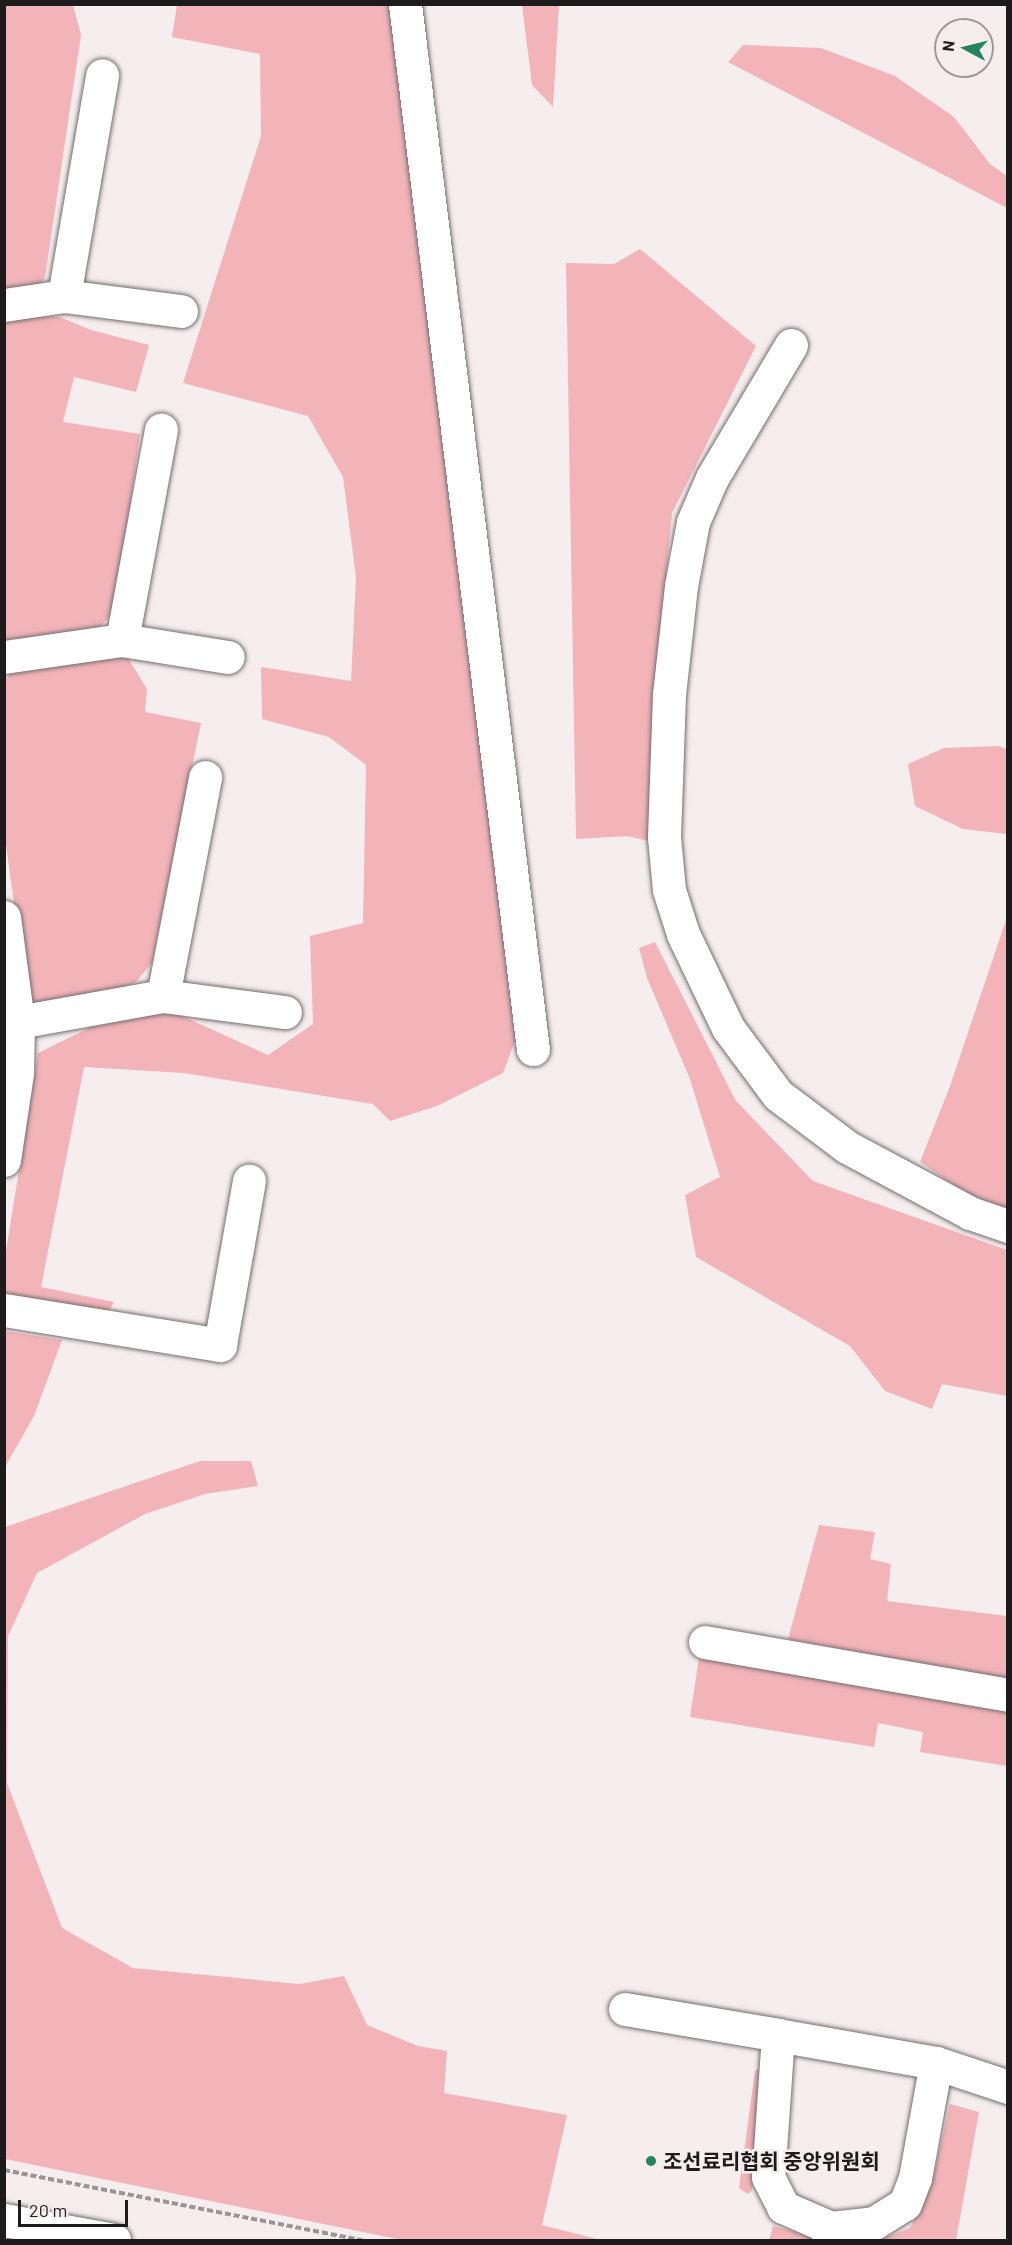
<!DOCTYPE html>
<html>
<head>
<meta charset="utf-8">
<style>
	body { margin:0 }
	#map { position:relative; width:1012px; height:2245px; overflow:hidden; background:#f6eeee; font-family:Barlow,"Noto Sans KR",sans-serif }
	div>[style] { position:absolute }
	.green>* { inset:0; background:#f2b4b9 }
	.path>* { height:4px; margin-top:-2px; transform-origin:0; background:repeating-linear-gradient(90deg,#9a9494 0 6px,transparent 0 9px) }
	.roads { filter:drop-shadow(0 0 2px #746d6d) drop-shadow(0 0 2px #746d6d) }
	.minor>* { height:33px; margin:-16.5px; padding:0 16.5px; transform-origin:16.5px; border-radius:16.5px; background:#fff }
	.major>* { height:33px; margin:-16.5px; padding:0 16.5px; transform-origin:16.5px; border-radius:16.5px; background:#fff }
	.dots>* { width:16px; height:16px; translate:-50% -50%; box-sizing:border-box; border:3px solid #f6eeee; border-radius:50% }
	span { translate:-50% -50%; white-space:nowrap; text-align:center; line-height:1.15; -webkit-text-stroke:5px #f6eeee; paint-order:stroke }
	.poi-label { font-size:21px; color:#1d1b1b; font-weight:700 }
	.left { translate:0 -50%; text-align:left }
	.frame { position:absolute; inset:0; border:6px solid #1d1b1b; pointer-events:none }
	.north { position:absolute; left:934px; top:18px; width:60px; height:60px; box-sizing:border-box; background:#f6eeee; border:2px solid #9f9a9a; border-radius:50%; rotate:277deg; font-size:16px; font-weight:700; line-height:24px; text-align:center; color:#1d1b1b }
	.north::after { content:''; display:block; margin:auto; width:21px; height:27px; background:#25845c; clip-path:polygon(50% 0,100% 100%,50% 72%,0 100%) }
	.scale { position:absolute; left:18px; top:2200px; width:110px; height:27px; box-sizing:border-box; border:3px solid #1d1b1b; border-top:0; padding-left:8px; font-size:18px; line-height:21px; white-space:nowrap; color:#1d1b1b; -webkit-text-stroke:4px #f6eeee; paint-order:stroke }
</style>
</head>
<body>
<div id="map">
	<div class="green">
		<div style="clip-path:polygon(4px 5px,73px 5px,81px 35px,45px 277px,39px 287px,4px 293px)"></div>
		<div style="clip-path:polygon(177px 5px,391px 5px,521px 1025px,503px 1073px,437px 1106px,390px 1121px,373px 1104px,184px 1073px,84px 1067px,41px 1287px,114px 1302px,105px 1318px,5px 1298px,5px 1257px,38px 1053px,103px 1021px,169px 1010px,268px 1055px,313px 1024px,310px 936px,363px 923px,366px 765px,329px 737px,262px 719px,261px 667px,351px 681px,356px 577px,343px 477px,308px 416px,183px 383px,261px 136px,260px 54px,172px 37px)"></div>
		<div style="clip-path:polygon(522px 5px,559px 5px,553px 107px,532px 85px)"></div>
		<div style="clip-path:polygon(743px 45px,821px 48px,895px 76px,954px 117px,990px 164px,1007px 176px,1007px 208px,728px 62px)"></div>
		<div style="clip-path:polygon(640px 249px,756px 346px,672px 513px,658px 661px,653px 842px,627px 836px,576px 839px,566px 263px,614px 264px)"></div>
		<div style="clip-path:polygon(12px 317px,60px 317px,91px 330px,149px 345px,136px 392px,74px 377px,63px 422px,140px 434px,120px 581px,109px 617px,94px 633px,5px 640px,4px 319px)"></div>
		<div style="clip-path:polygon(128px 658px,147px 689px,145px 712px,201px 723px,152px 963px,136px 982px,111px 992px,38px 1004px,27px 996px,5px 838px,4px 681px,10px 674px,45px 661px)"></div>
		<div style="clip-path:polygon(998px 746px,1007px 749px,1007px 834px,963px 829px,915px 806px,908px 764px,944px 748px)"></div>
		<div style="clip-path:polygon(1007px 917px,1007px 1210px,971px 1197px,920px 1162px,950px 1086px)"></div>
		<div style="clip-path:polygon(655px 942px,736px 1101px,813px 1181px,1007px 1250px,1007px 1396px,942px 1384px,932px 1409px,885px 1391px,850px 1346px,696px 1257px,685px 1195px,720px 1177px,690px 1079px,647px 978px,639px 948px)"></div>
		<div style="clip-path:polygon(5px 1331px,62px 1340px,34px 1416px,5px 1467px)"></div>
		<div style="clip-path:polygon(200px 1461px,251px 1461px,258px 1486px,205px 1494px,145px 1514px,37px 1573px,8px 1636px,7px 1783px,62px 1928px,133px 1968px,299px 1984px,344px 1976px,367px 2025px,418px 2046px,447px 2051px,444px 2093px,567px 2115px,542px 2225px,601px 2240px,402px 2240px,5px 2159px,5px 1527px)"></div>
		<div style="clip-path:polygon(819px 1525px,875px 1532px,870px 1559px,891px 1564px,887px 1601px,1007px 1616px,1007px 1681px,788px 1639px)"></div>
		<div style="clip-path:polygon(699px 1658px,1007px 1711px,1007px 1766px,920px 1752px,923px 1732px,878px 1723px,874px 1747px,690px 1717px)"></div>
		<div style="clip-path:polygon(760px 2068px,768px 2073px,752px 2190px,748px 2194px,739px 2188px,755px 2071px)"></div>
		<div style="clip-path:polygon(950px 2104px,979px 2112px,956px 2240px,879px 2240px,910px 2228px,932px 2183px)"></div>
		<div style="clip-path:polygon(773px 2226px,814px 2237px,814px 2240px,769px 2240px)"></div>
	</div>
	<div class="path">
		<div style="left:4px;top:2170px;width:365px;rotate:11.1deg"></div>
	</div>
	<div class="roads">
		<div class="minor">
			<div style="left:405px;top:4px;width:1053px;rotate:83.02deg"></div>
			<div style="left:64px;top:296px;width:224px;rotate:-80.2deg"></div>
			<div style="left:4px;top:305px;width:61px;rotate:-8.5deg"></div>
			<div style="left:64px;top:296px;width:118px;rotate:7.3deg"></div>
			<div style="left:791px;top:345px;width:155px;rotate:120.7deg"></div>
			<div style="left:712px;top:478px;width:48px;rotate:113.4deg"></div>
			<div style="left:693px;top:522px;width:65px;rotate:100.6deg"></div>
			<div style="left:681px;top:586px;width:109px;rotate:96.3deg"></div>
			<div style="left:669px;top:694px;width:143px;rotate:92deg"></div>
			<div style="left:664px;top:837px;width:53px;rotate:84.6deg"></div>
			<div style="left:669px;top:890px;width:46px;rotate:72.3deg"></div>
			<div style="left:683px;top:934px;width:104px;rotate:64.4deg"></div>
			<div style="left:728px;top:1028px;width:84px;rotate:53.3deg"></div>
			<div style="left:778px;top:1095px;width:86px;rotate:37deg"></div>
			<div style="left:847px;top:1147px;width:140px;rotate:28.2deg"></div>
			<div style="left:970px;top:1213px;width:40px;rotate:18.9deg"></div>
			<div style="left:122px;top:640px;width:214px;rotate:-79.5deg"></div>
			<div style="left:4px;top:657px;width:119px;rotate:-8.2deg"></div>
			<div style="left:122px;top:640px;width:107px;rotate:9.1deg"></div>
			<div style="left:4px;top:917px;width:106px;rotate:82.4deg"></div>
			<div style="left:18px;top:1022px;width:51px;rotate:91.1deg"></div>
			<div style="left:17px;top:1073px;width:88px;rotate:98.5deg"></div>
			<div style="left:163px;top:996px;width:223px;rotate:-79.1deg"></div>
			<div style="left:18px;top:1022px;width:147px;rotate:-10.2deg"></div>
			<div style="left:163px;top:996px;width:123px;rotate:7.5deg"></div>
			<div style="left:4px;top:1310px;width:219px;rotate:9.2deg"></div>
			<div style="left:220px;top:1345px;width:167px;rotate:-80deg"></div>
			<div style="left:705px;top:1642px;width:308px;rotate:9.9deg"></div>
			<div style="left:625px;top:2009px;width:155px;rotate:9.6deg"></div>
			<div style="left:778px;top:2035px;width:142px;rotate:94deg"></div>
			<div style="left:768px;top:2177px;width:34px;rotate:63deg"></div>
			<div style="left:783px;top:2207px;width:52px;rotate:23.6deg"></div>
			<div style="left:778px;top:2035px;width:160px;rotate:10deg"></div>
			<div style="left:828px;top:2240px;width:12px;rotate:-76deg"></div>
			<div style="left:831px;top:2228px;width:43px;rotate:-6.6deg"></div>
			<div style="left:874px;top:2223px;width:36px;rotate:-32deg"></div>
			<div style="left:905px;top:2204px;width:28px;rotate:-69deg"></div>
			<div style="left:915px;top:2178px;width:117px;rotate:-79.7deg"></div>
			<div style="left:936px;top:2063px;width:76px;rotate:18.4deg"></div>
		</div>
		<div class="major">
			<div style="left:4px;top:2220px;width:112px;rotate:10.3deg"></div>
		</div>
	</div>
	<div class="dots">
		<div style="left:651px;top:2161px;background:#25845c"></div>
	</div>
	<div class="poi-label">
		<span class="left" style="left:663px;top:2161px">조선료리협회 중앙위원회</span>
	</div>
	<div class="frame"></div>
	<div class="north">N</div>
	<div class="scale">20 m</div>
</div>
</body>
</html>
